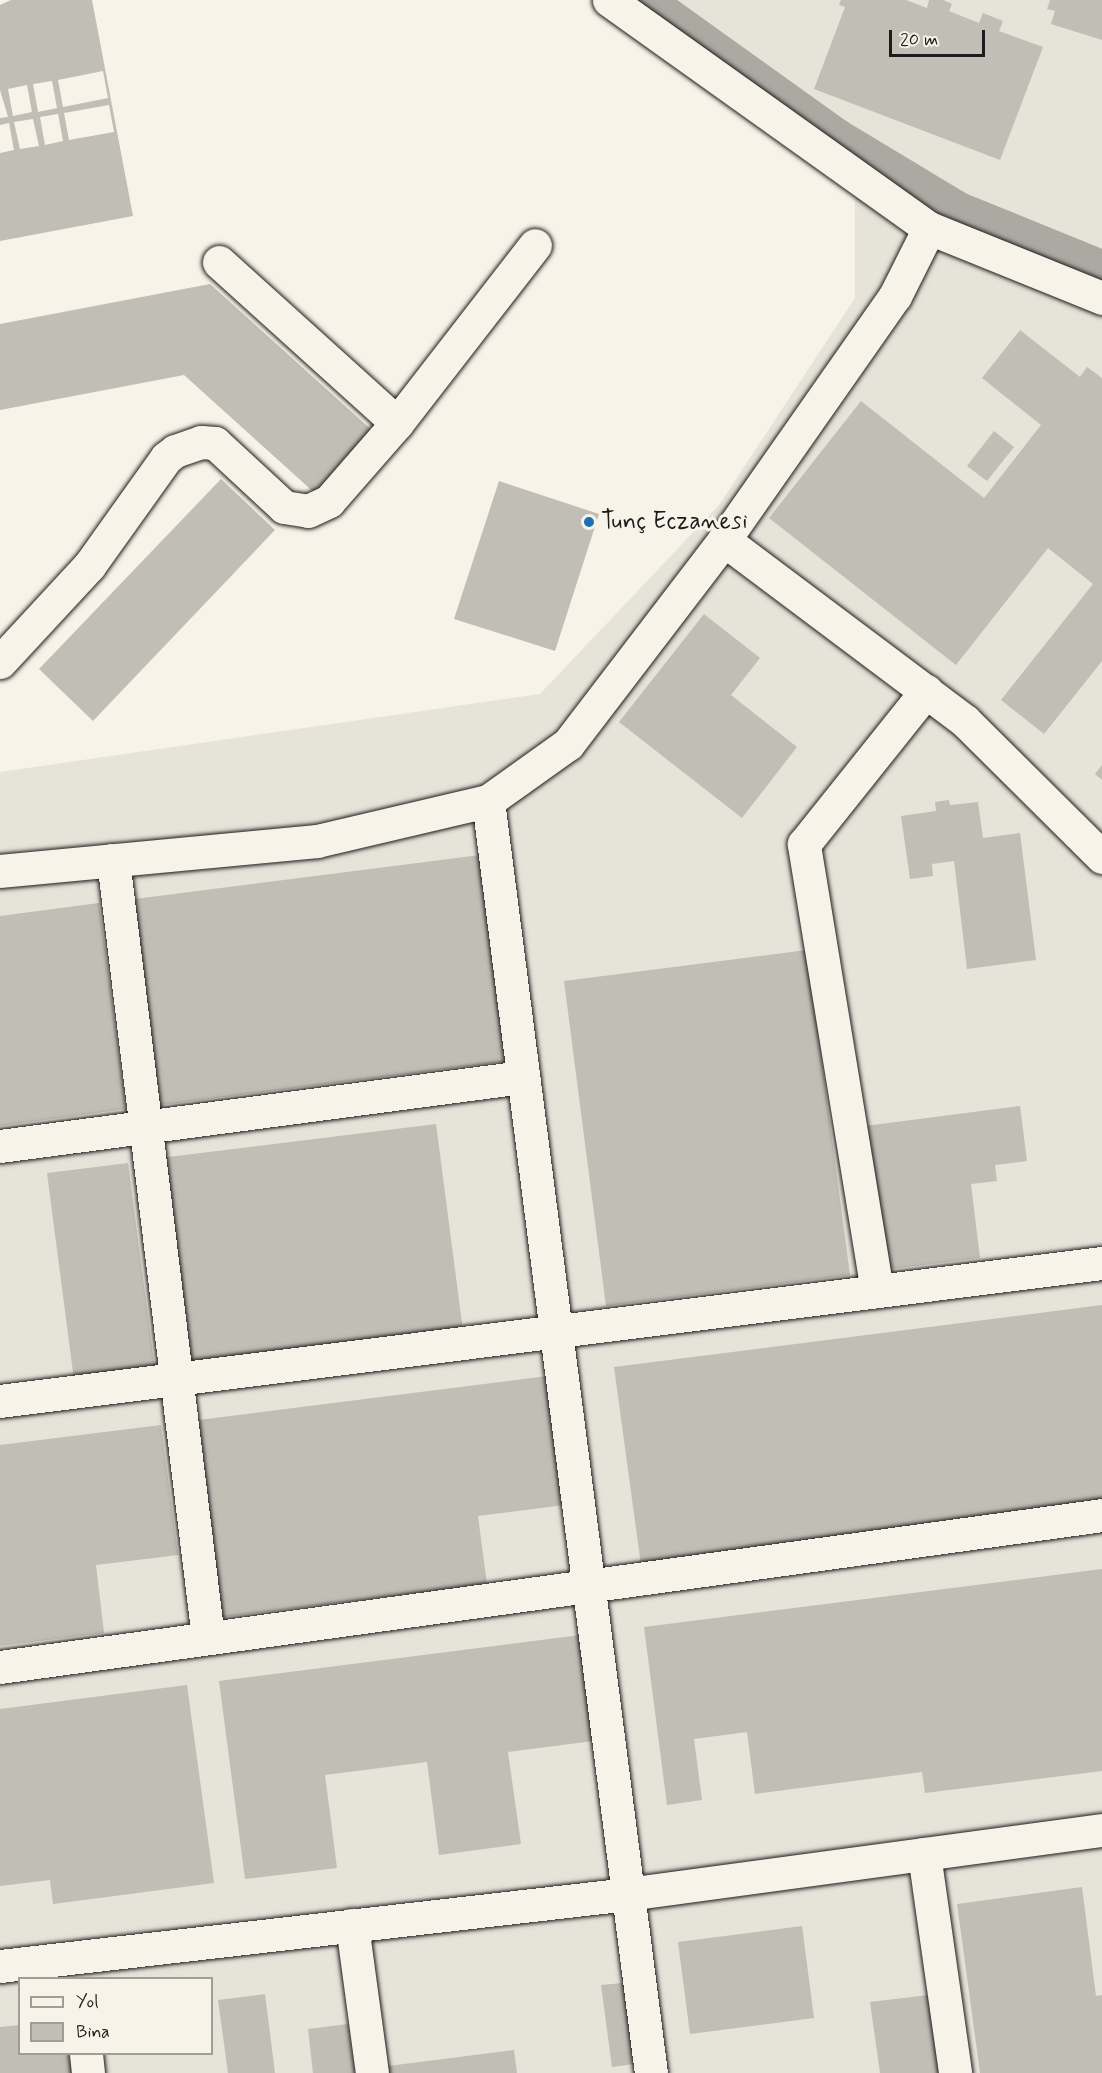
<!DOCTYPE html>
<html>
<head>
<meta charset="utf-8">
<style>
	body { margin:0 }
	#map { position:relative; width:1102px; height:2073px; overflow:hidden; background:#f7f3e8; font-family:Mynerve,sans-serif }
	div>[style] { position:absolute }
	.built>* { inset:0; background:#e6e3d9 }
	.canal>* { height:34px; margin:-17px; padding:0 17px; transform-origin:17px; border-radius:17px; background:#aca9a2 }
	.building>* { inset:0; background:#c0beb5 }
	.roads { filter:drop-shadow(0 0 2px #1c1c1c) drop-shadow(0 0 2px #1c1c1c) }
	.minor>* { height:33px; margin:-16.5px; padding:0 16.5px; transform-origin:16.5px; border-radius:16.5px; background:#f7f3e8 }
	.dots>* { width:16px; height:16px; translate:-50% -50%; box-sizing:border-box; border:3px solid #f7f3e8; border-radius:50% }
	span { translate:-50% -50%; white-space:nowrap; text-align:center; line-height:1.15; -webkit-text-stroke:6px #f7f3e8; paint-order:stroke }
	.poi-label { font-size:24px; color:#1c1c1c }
	.left { translate:0 -50%; text-align:left }
	.legend { position:absolute; left:18px; top:1977px; width:195px; height:78px; box-sizing:border-box; background:#f7f3e8; border:2px solid #9f9d96; margin:0; padding:8px 10px; list-style:none; font-size:18px; color:#1c1c1c }
	.legend li { display:flex; align-items:center; gap:12px; height:30px }
	.legend b { width:30px; border:2px solid #9f9d96 }
	.scale { position:absolute; left:889px; top:30px; width:96px; height:27px; box-sizing:border-box; border:3px solid #1c1c1c; border-top:0; padding-left:8px; font-size:18px; line-height:21px; white-space:nowrap; color:#1c1c1c; -webkit-text-stroke:4px #f7f3e8; paint-order:stroke }
</style>
</head>
<body>
<div id="map">
	<div class="built">
		<div style="clip-path:polygon(evenodd,620px 0,1102px 0,1102px 2073px,0 2073px,0 772px,540px 694px,719px 505px,855px 298px,855px 171px,620px 0,20px 1978px,212px 1978px,212px 2054px,20px 2054px,20px 1978px)"></div>
	</div>
	<div class="canal">
		<div style="left:648px;top:0;width:234px;rotate:35.6deg"></div>
		<div style="left:838px;top:136px;width:141px;rotate:31.1deg"></div>
		<div style="left:959px;top:209px;width:154px;rotate:22.1deg"></div>
	</div>
	<div class="building">
		<div style="clip-path:polygon(evenodd,11px 0,92px 0,133px 216px,0 241px,0 153px,14px 150px,9px 123px,0 125px,0 118px,8px 117px,0 90px,0 5px,11px 0,103px 71px,108px 98px,63px 107px,58px 80px,103px 71px,11px 0,52px 81px,57px 108px,38px 112px,33px 84px,52px 81px,11px 0,27px 85px,32px 112px,13px 116px,8px 89px,27px 85px,11px 0,109px 105px,114px 132px,69px 140px,64px 113px,109px 105px,11px 0,58px 114px,63px 141px,45px 145px,40px 117px,58px 114px,11px 0,33px 119px,39px 146px,20px 149px,14px 122px,33px 119px)"></div>
		<div style="clip-path:polygon(841px 0,906px 0,927px 8px,929px 0,943px 0,952px 4px,949px 11px,979px 23px,983px 13px,1003px 21px,999px 31px,1043px 47px,1000px 160px,814px 89px,845px 7px,839px 5px)"></div>
		<div style="clip-path:polygon(1050px 0,1102px 0,1102px 40px,1051px 24px,1055px 11px,1047px 9px)"></div>
		<div style="clip-path:polygon(210px 284px,375px 433px,318px 496px,184px 375px,0 410px,0 324px)"></div>
		<div style="clip-path:polygon(1020px 330px,1080px 377px,1087px 367px,1102px 378px,1102px 661px,1044px 734px,1001px 700px,1093px 584px,1048px 548px,956px 665px,769px 518px,861px 401px,984px 498px,1041px 425px,982px 378px)"></div>
		<div style="clip-path:polygon(994px 431px,1014px 447px,987px 481px,967px 466px)"></div>
		<div style="clip-path:polygon(221px 479px,275px 530px,93px 721px,39px 669px)"></div>
		<div style="clip-path:polygon(499px 481px,599px 514px,555px 651px,454px 619px)"></div>
		<div style="clip-path:polygon(704px 614px,760px 658px,731px 695px,797px 747px,742px 818px,619px 722px)"></div>
		<div style="clip-path:polygon(1102px 765px,1102px 780px,1095px 774px)"></div>
		<div style="clip-path:polygon(949px 800px,950px 805px,978px 802px,983px 838px,1020px 833px,1036px 960px,967px 969px,954px 861px,932px 864px,933px 876px,910px 879px,901px 816px,936px 811px,935px 802px)"></div>
		<div style="clip-path:polygon(488px 854px,515px 1060px,153px 1106px,127px 900px)"></div>
		<div style="clip-path:polygon(99px 903px,126px 1109px,0 1126px,0 916px)"></div>
		<div style="clip-path:polygon(807px 950px,850px 1275px,606px 1306px,564px 981px)"></div>
		<div style="clip-path:polygon(1020px 1106px,1027px 1161px,995px 1165px,997px 1181px,971px 1184px,980px 1258px,883px 1270px,865px 1126px)"></div>
		<div style="clip-path:polygon(436px 1124px,463px 1331px,188px 1365px,160px 1158px)"></div>
		<div style="clip-path:polygon(128px 1163px,155px 1370px,74px 1380px,47px 1173px)"></div>
		<div style="clip-path:polygon(1102px 1305px,1102px 1506px,641px 1565px,614px 1367px)"></div>
		<div style="clip-path:polygon(555px 1375px,572px 1504px,478px 1516px,487px 1584px,217px 1618px,191px 1421px)"></div>
		<div style="clip-path:polygon(161px 1425px,178px 1555px,96px 1565px,104px 1633px,0 1646px,0 1445px)"></div>
		<div style="clip-path:polygon(1102px 1569px,1102px 1771px,925px 1793px,922px 1772px,755px 1794px,747px 1732px,694px 1739px,702px 1800px,667px 1805px,644px 1627px)"></div>
		<div style="clip-path:polygon(588px 1634px,601px 1740px,508px 1752px,521px 1844px,439px 1855px,427px 1762px,325px 1775px,337px 1868px,245px 1879px,219px 1681px)"></div>
		<div style="clip-path:polygon(187px 1685px,214px 1883px,53px 1904px,50px 1880px,0 1886px,0 1709px)"></div>
		<div style="clip-path:polygon(1082px 1887px,1096px 1996px,1102px 1995px,1102px 2073px,980px 2073px,957px 1904px)"></div>
		<div style="clip-path:polygon(802px 1926px,814px 2018px,690px 2034px,678px 1942px)"></div>
		<div style="clip-path:polygon(623px 1983px,641px 2063px,612px 2067px,601px 1985px)"></div>
		<div style="clip-path:polygon(265px 1994px,275px 2073px,228px 2073px,218px 2000px)"></div>
		<div style="clip-path:polygon(937px 1994px,947px 2073px,880px 2073px,870px 2002px)"></div>
		<div style="clip-path:polygon(348px 2024px,355px 2073px,313px 2073px,308px 2029px)"></div>
		<div style="clip-path:polygon(20px 2025px,20px 2054px,69px 2054px,72px 2073px,0 2073px,0 2027px)"></div>
		<div style="clip-path:polygon(514px 2050px,517px 2073px,389px 2073px,388px 2066px)"></div>
	</div>
	<div class="roads">
		<div class="minor">
			<div style="left:609px;top:0;width:393px;rotate:35.5deg"></div>
			<div style="left:929px;top:228px;width:187px;rotate:22deg"></div>
			<div style="left:219px;top:262px;width:240px;rotate:42.1deg"></div>
			<div style="left:724px;top:540px;width:301px;rotate:36.9deg"></div>
			<div style="left:965px;top:721px;width:193px;rotate:44.8deg"></div>
			<div style="left:0;top:662px;width:131px;rotate:-47.2deg"></div>
			<div style="left:89px;top:566px;width:133px;rotate:-54.5deg"></div>
			<div style="left:166px;top:458px;width:11px;rotate:-38deg"></div>
			<div style="left:175px;top:451px;width:28px;rotate:-19deg"></div>
			<div style="left:201px;top:442px;width:14px;rotate:4deg"></div>
			<div style="left:215px;top:443px;width:94px;rotate:42.8deg"></div>
			<div style="left:284px;top:507px;width:24px;rotate:9deg"></div>
			<div style="left:308px;top:511px;width:23px;rotate:-25deg"></div>
			<div style="left:329px;top:501px;width:103px;rotate:-48.9deg"></div>
			<div style="left:397px;top:423px;width:225px;rotate:-52.2deg"></div>
			<div style="left:488px;top:801px;width:1282px;rotate:82.7deg"></div>
			<div style="left:113px;top:860px;width:784px;rotate:83.04deg"></div>
			<div style="left:0;top:871px;width:318px;rotate:-5.4deg"></div>
			<div style="left:317px;top:841px;width:176px;rotate:-13.2deg"></div>
			<div style="left:488px;top:801px;width:98px;rotate:-35.5deg"></div>
			<div style="left:568px;top:744px;width:257px;rotate:-52.6deg"></div>
			<div style="left:724px;top:540px;width:298px;rotate:-55deg"></div>
			<div style="left:895px;top:296px;width:76px;rotate:-63.4deg"></div>
			<div style="left:0;top:1146px;width:528px;rotate:-7.52deg"></div>
			<div style="left:877px;top:1291px;width:453px;rotate:-99.3deg"></div>
			<div style="left:804px;top:844px;width:196px;rotate:-51.4deg"></div>
			<div style="left:0;top:1401px;width:1111px;rotate:-7.14deg"></div>
			<div style="left:0;top:1667px;width:1112px;rotate:-7.85deg"></div>
			<div style="left:924px;top:1854px;width:221px;rotate:81.9deg"></div>
			<div style="left:352px;top:1925px;width:149px;rotate:82.3deg"></div>
			<div style="left:0;top:1966px;width:632px;rotate:-6.54deg"></div>
			<div style="left:628px;top:1894px;width:478px;rotate:-7.7deg"></div>
			<div style="left:86px;top:2054px;width:19px;rotate:84deg"></div>
		</div>
	</div>
	<div class="dots">
		<div style="left:589px;top:522px;background:#1f6fb2"></div>
	</div>
	<div class="poi-label">
		<span class="left" style="left:601px;top:522px">Tunç Eczanesi</span>
	</div>
	<ul class="legend">
	<li><b style="height:8px;background:#f7f3e8"></b>Yol</li>
	<li><b style="height:16px;background:#c0beb5"></b>Bina</li>
	</ul>
	<div class="scale">20 m</div>
</div>
</body>
</html>
